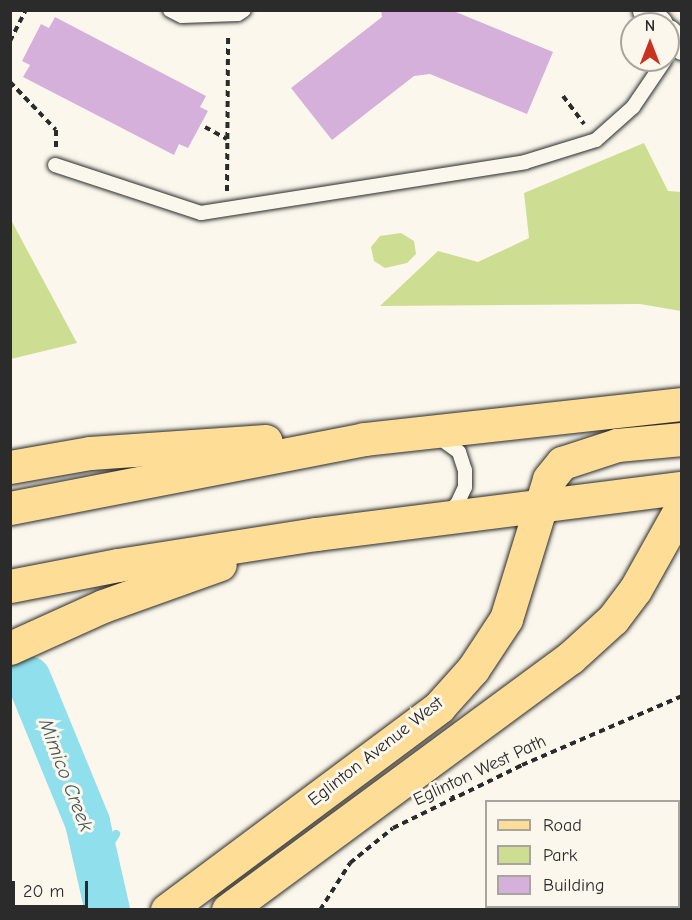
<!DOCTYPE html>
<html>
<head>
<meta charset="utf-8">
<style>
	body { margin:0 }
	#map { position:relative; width:692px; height:920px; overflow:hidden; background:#fbf7ec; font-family:"Comic Neue",sans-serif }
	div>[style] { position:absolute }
	.green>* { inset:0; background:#cddd91 }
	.stream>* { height:8px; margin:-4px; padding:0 4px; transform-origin:4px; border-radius:4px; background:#8fdfec }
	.river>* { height:45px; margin:-22.5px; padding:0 22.5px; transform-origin:22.5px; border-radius:22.5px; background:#8fdfec }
	.building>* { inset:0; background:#d4b0da }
	.path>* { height:4px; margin-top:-2px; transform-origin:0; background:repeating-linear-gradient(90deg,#2b2b2b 0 6px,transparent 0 10.5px) }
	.roads { filter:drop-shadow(0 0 2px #2b2b2b) drop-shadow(0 0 2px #2b2b2b) }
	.service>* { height:14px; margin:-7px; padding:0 7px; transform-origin:7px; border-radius:7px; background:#fbf7ec }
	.minor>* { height:27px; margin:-13.5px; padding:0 13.5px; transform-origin:13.5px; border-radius:13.5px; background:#fbf7ec }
	.primary>* { height:33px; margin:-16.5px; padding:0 16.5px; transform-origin:16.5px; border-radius:16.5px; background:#fedd96 }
	.motorway>* { height:33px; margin:-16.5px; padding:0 16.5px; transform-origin:16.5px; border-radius:16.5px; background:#fedd96 }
	span { translate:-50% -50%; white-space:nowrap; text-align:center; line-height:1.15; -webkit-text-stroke:6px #fbf7ec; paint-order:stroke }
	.street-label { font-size:18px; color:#2b2b2b }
	.water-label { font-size:20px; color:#44585b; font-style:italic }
	.frame { position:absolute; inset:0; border:12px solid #2b2b2b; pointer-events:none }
	.legend { position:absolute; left:485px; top:800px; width:195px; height:108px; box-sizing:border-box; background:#fbf7ec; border:2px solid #a8a59f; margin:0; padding:8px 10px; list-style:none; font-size:18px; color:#2b2b2b }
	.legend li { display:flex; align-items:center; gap:12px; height:30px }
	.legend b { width:30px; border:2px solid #a8a59f }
	.north { position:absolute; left:620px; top:12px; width:60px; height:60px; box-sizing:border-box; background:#fbf7ec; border:2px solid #a8a59f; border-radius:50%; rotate:0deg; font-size:16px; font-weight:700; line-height:24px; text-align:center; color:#2b2b2b }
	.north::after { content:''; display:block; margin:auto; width:21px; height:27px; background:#c8321e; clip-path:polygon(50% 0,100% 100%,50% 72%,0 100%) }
	.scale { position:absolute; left:12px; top:881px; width:76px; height:27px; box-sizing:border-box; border:3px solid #2b2b2b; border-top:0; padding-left:8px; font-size:18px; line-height:21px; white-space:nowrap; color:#2b2b2b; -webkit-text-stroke:4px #fbf7ec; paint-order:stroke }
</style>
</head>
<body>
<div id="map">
	<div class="green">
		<div style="clip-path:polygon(644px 143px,668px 191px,681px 192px,681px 311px,640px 304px,380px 306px,438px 251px,478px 262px,529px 238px,524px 193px)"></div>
		<div style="clip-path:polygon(10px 220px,11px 220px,77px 343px,11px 359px)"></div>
		<div style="clip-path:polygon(401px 233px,414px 241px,416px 254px,407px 263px,385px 268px,374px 261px,371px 247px,380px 236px)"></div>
	</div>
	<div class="stream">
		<div style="left:96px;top:865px;width:37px;rotate:-57deg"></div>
	</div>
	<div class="river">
		<div style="left:28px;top:678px;width:156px;rotate:67.7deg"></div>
		<div style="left:87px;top:822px;width:90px;rotate:77.2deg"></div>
	</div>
	<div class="building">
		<div style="clip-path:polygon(381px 10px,451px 10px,553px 52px,527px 114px,430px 74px,414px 76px,332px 140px,291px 88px,382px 17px)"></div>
		<div style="clip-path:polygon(55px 17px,206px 96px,200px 107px,208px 111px,188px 148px,179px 144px,174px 155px,23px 77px,30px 65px,22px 61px,41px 24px,49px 28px)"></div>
	</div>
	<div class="path">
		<div style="left:10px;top:41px;width:35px;rotate:-63deg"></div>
		<div style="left:10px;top:82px;width:66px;rotate:46.2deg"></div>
		<div style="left:56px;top:130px;width:17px;rotate:90deg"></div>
		<div style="left:563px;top:96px;width:35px;rotate:53deg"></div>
		<div style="left:205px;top:127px;width:25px;rotate:29deg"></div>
		<div style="left:227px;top:191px;width:157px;rotate:-89.6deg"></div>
		<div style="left:448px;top:786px;width:13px;rotate:67deg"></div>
		<div style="left:320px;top:910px;width:56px;rotate:-57.4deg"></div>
		<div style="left:350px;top:863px;width:55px;rotate:-39.1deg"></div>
		<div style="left:393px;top:828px;width:144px;rotate:-26deg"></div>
		<div style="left:522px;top:765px;width:174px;rotate:-23.3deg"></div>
	</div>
	<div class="roads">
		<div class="service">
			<div style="left:170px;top:10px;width:13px;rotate:27deg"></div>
			<div style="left:182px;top:16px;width:56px;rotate:-2deg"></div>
			<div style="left:238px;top:14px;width:7px;rotate:-34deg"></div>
			<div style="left:55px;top:165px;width:154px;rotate:18.2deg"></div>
			<div style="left:201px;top:213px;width:328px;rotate:-8.9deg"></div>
			<div style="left:525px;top:162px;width:74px;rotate:-17.2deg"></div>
			<div style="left:596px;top:140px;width:50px;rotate:-41.7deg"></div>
			<div style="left:633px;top:107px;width:57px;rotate:-55.8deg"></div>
			<div style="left:437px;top:436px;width:27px;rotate:36deg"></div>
			<div style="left:459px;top:452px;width:19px;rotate:72deg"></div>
			<div style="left:465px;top:470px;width:17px;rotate:90deg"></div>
			<div style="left:465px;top:487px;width:19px;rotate:115deg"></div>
			<div style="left:457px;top:504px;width:12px;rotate:138deg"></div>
		</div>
		<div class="minor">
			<div style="left:646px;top:10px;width:19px;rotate:47deg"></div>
			<div style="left:668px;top:33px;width:19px;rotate:43deg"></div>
		</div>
		<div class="primary">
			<div style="left:167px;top:910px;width:339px;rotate:-36.7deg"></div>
			<div style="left:439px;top:707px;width:51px;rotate:-48.2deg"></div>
			<div style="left:473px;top:669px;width:60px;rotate:-56.6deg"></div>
			<div style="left:506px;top:619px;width:146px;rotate:-72.9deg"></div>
			<div style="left:549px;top:479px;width:21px;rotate:-51deg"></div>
			<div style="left:562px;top:463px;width:58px;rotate:-18.1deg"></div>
			<div style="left:617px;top:445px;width:65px;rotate:-5.3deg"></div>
			<div style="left:228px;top:910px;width:425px;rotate:-36.4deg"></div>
			<div style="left:570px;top:658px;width:58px;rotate:-42.2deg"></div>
			<div style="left:613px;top:619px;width:36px;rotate:-53deg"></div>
			<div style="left:635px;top:590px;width:96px;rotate:-60.8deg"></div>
		</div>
		<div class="motorway">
			<div style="left:10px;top:467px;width:81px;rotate:-9.9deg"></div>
			<div style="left:90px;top:453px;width:176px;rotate:-3.9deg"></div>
			<div style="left:10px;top:508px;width:361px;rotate:-11deg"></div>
			<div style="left:364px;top:439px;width:320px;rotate:-6.3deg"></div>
			<div style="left:10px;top:586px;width:110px;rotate:-11deg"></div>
			<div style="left:118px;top:565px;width:200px;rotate:-8.9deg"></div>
			<div style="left:316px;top:534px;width:369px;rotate:-7.2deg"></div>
			<div style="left:10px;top:648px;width:102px;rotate:-24.3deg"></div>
			<div style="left:103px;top:606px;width:124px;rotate:-19.7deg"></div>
		</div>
	</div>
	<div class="street-label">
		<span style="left:376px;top:752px;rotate:-38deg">Eglinton Avenue West</span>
		<span style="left:480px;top:771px;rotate:-25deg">Eglinton West Path</span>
	</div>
	<div class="water-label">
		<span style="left:66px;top:775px;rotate:69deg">Mimico Creek</span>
	</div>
	<div class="frame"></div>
	<ul class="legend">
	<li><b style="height:8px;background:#fedd96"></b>Road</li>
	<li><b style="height:16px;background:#cddd91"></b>Park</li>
	<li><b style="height:16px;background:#d4b0da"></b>Building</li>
	</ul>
	<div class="north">N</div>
	<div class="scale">20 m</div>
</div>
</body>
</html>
